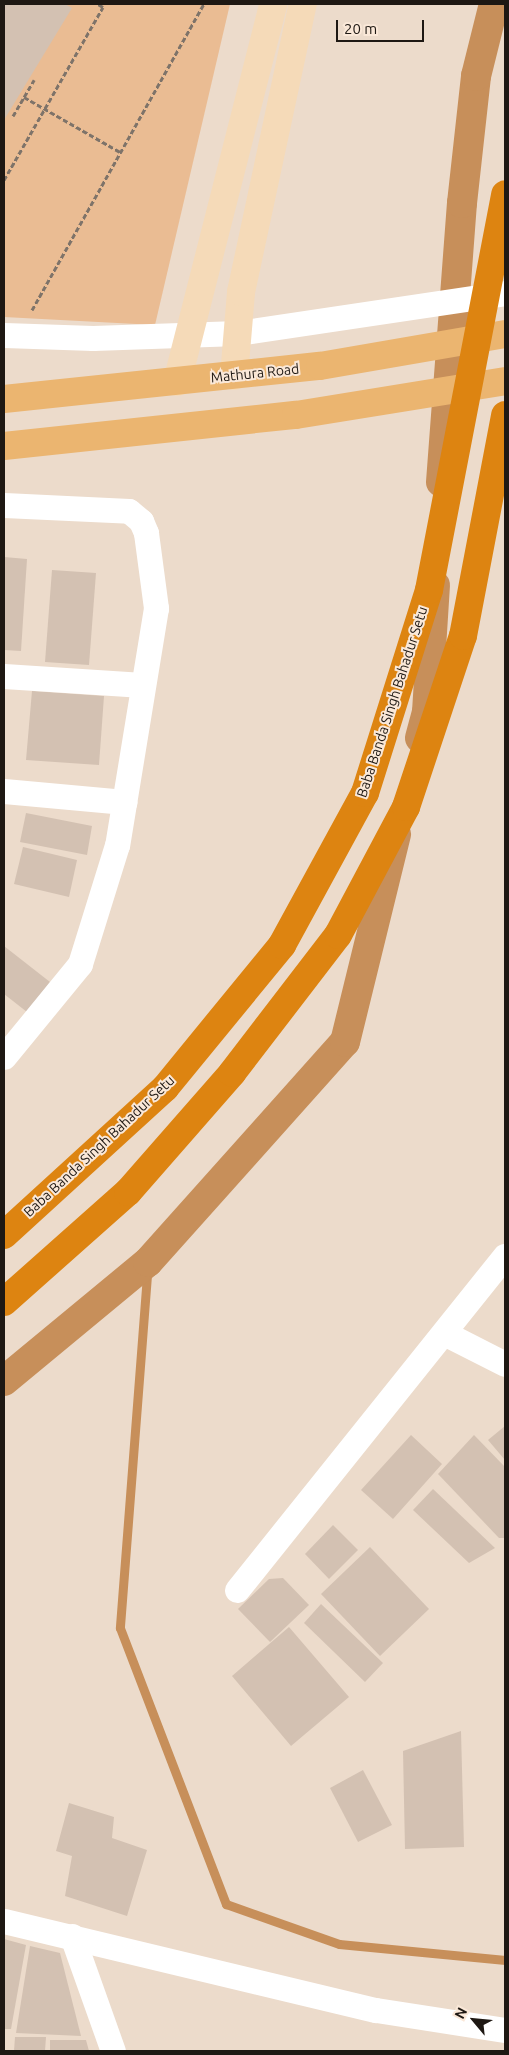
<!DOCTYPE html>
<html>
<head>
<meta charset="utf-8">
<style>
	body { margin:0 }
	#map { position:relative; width:509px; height:2055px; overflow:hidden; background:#ecdbcb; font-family:Ubuntu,sans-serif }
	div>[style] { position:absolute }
	.green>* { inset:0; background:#eabc93 }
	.stream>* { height:9px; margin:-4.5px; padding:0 4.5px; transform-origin:4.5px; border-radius:4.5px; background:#c78f5a }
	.canal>* { height:30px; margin:-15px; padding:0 15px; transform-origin:15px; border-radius:15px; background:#c78f5a }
	.building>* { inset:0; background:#d3c1b2 }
	.path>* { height:3px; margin-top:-1.5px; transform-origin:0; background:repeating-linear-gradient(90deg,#7e7369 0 5px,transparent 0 7.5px) }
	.street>* { height:25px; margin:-12.5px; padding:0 12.5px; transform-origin:12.5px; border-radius:12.5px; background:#fff }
	.secondary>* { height:28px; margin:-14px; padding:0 14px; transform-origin:14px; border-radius:14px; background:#f5dab8 }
	.primary>* { height:28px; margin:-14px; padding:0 14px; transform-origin:14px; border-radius:14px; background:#ebb570 }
	.highway>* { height:28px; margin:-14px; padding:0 14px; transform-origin:14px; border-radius:14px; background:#dd8411 }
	span { translate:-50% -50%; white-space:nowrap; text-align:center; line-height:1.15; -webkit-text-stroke:4px #fae8d8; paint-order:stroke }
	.street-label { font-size:14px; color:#1e1813 }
	.frame { position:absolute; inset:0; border:5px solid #1e1813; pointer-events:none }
	.north { position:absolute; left:449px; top:1995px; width:50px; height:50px; -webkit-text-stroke:4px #fae8d8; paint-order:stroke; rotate:298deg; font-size:14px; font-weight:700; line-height:20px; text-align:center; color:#1e1813 }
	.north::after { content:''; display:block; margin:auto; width:18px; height:22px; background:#1e1813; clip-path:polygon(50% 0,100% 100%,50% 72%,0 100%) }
	.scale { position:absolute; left:336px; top:20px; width:88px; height:22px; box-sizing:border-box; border:2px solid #1e1813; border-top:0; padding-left:6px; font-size:15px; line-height:18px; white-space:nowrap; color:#1e1813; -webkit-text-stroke:4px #fae8d8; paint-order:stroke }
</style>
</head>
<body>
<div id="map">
	<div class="green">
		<div style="clip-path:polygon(4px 4px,230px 4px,155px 325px,4px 317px)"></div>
	</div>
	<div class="stream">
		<div style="left:148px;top:1262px;width:367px;rotate:94.4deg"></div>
		<div style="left:120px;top:1628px;width:296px;rotate:69deg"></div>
		<div style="left:226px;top:1904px;width:120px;rotate:19.5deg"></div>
		<div style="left:339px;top:1944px;width:167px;rotate:5.5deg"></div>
	</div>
	<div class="canal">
		<div style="left:441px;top:482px;width:280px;rotate:-85.7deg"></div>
		<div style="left:462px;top:203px;width:128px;rotate:-83.7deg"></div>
		<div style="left:476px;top:76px;width:74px;rotate:-76deg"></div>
		<div style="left:420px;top:738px;width:27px;rotate:-75deg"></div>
		<div style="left:427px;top:712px;width:127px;rotate:-86.4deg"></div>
		<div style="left:4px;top:1381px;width:187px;rotate:-39.6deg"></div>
		<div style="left:148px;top:1262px;width:295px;rotate:-48.2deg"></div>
		<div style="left:345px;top:1042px;width:214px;rotate:-76.2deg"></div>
	</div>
	<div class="building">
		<div style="clip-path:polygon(4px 4px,65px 4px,72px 8px,4px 120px)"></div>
		<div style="clip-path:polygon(4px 557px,27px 559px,21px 651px,4px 650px)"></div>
		<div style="clip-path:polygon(52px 570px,96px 573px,89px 665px,45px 662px)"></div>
		<div style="clip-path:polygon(32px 691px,104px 696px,99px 765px,26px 760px)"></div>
		<div style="clip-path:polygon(26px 813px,92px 826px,87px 855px,20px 842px)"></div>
		<div style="clip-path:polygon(23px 847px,77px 860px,69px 897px,14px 884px)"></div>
		<div style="clip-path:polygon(4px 946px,50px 982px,27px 1012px,4px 994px)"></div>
		<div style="clip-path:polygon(505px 1426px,505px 1460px,488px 1440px)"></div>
		<div style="clip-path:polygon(411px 1435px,442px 1464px,393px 1519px,361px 1490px)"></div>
		<div style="clip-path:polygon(474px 1435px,505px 1467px,505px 1538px,499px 1538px,438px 1474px)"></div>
		<div style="clip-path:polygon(433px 1489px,495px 1548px,469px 1563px,413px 1510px)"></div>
		<div style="clip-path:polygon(333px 1525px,358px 1550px,329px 1579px,305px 1554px)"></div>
		<div style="clip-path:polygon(370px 1547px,429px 1609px,380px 1656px,321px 1594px)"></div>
		<div style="clip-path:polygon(283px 1578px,309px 1605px,270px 1642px,238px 1609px,269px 1579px)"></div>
		<div style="clip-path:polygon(321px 1604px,383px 1663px,365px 1682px,304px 1623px)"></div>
		<div style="clip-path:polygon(289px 1627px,349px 1697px,291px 1746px,232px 1676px)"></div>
		<div style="clip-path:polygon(461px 1731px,464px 1847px,405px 1849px,403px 1751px)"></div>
		<div style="clip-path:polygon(363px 1770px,392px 1825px,358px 1842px,330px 1788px)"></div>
		<div style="clip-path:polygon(69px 1803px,114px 1817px,112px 1838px,147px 1850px,127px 1916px,65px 1896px,72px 1856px,56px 1851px)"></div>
		<div style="clip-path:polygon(4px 1939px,26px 1945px,11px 2029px,4px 2029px)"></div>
		<div style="clip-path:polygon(30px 1946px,60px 1953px,81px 2036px,16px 2033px)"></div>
		<div style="clip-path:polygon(15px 2037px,46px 2037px,45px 2051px,14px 2051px)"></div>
		<div style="clip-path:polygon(50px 2040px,86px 2040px,89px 2051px,50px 2051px)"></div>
	</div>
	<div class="path">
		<div style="left:24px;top:97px;width:111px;rotate:29.8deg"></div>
		<div style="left:13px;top:116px;width:42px;rotate:-59.7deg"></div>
		<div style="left:4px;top:180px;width:199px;rotate:-60.2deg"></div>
		<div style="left:103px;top:7px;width:6px;rotate:-149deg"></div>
		<div style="left:32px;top:310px;width:351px;rotate:-60.7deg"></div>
	</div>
	<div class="street">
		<div style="left:4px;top:335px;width:89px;rotate:1.9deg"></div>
		<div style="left:93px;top:338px;width:145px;rotate:-2deg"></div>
		<div style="left:238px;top:333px;width:270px;rotate:-8.5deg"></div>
		<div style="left:4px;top:505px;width:125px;rotate:2.7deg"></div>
		<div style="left:129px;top:511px;width:16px;rotate:40deg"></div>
		<div style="left:141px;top:521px;width:13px;rotate:67deg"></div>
		<div style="left:146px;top:533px;width:76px;rotate:82.4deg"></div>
		<div style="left:156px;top:608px;width:240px;rotate:99.3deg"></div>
		<div style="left:117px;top:845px;width:125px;rotate:107.3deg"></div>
		<div style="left:80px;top:964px;width:120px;rotate:129.3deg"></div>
		<div style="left:4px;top:676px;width:139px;rotate:3.7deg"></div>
		<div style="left:4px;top:791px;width:121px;rotate:5.2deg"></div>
		<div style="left:446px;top:1334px;width:66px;rotate:27deg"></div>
		<div style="left:237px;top:1590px;width:428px;rotate:-51.3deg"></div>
		<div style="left:4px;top:1921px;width:382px;rotate:13.5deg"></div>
		<div style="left:376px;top:2010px;width:131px;rotate:8.8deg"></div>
		<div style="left:72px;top:1936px;width:122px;rotate:70.4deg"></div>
	</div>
	<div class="secondary">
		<div style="left:234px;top:376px;width:84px;rotate:-85.2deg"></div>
		<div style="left:241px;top:292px;width:295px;rotate:-77.9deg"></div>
		<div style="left:177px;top:382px;width:390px;rotate:-75.7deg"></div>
	</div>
	<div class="primary">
		<div style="left:4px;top:399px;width:318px;rotate:-6deg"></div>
		<div style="left:320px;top:366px;width:188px;rotate:-9.8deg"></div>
		<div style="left:4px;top:446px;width:294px;rotate:-6.1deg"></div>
		<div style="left:296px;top:415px;width:212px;rotate:-9.2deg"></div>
	</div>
	<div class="highway">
		<div style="left:4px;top:1235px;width:218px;rotate:-42.4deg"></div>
		<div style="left:165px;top:1088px;width:185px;rotate:-50.7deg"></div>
		<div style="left:282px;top:945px;width:173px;rotate:-61.4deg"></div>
		<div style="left:365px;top:793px;width:213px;rotate:-72.5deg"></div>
		<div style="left:429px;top:590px;width:403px;rotate:-79.1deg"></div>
		<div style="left:4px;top:1302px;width:166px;rotate:-41.6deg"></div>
		<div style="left:128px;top:1192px;width:158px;rotate:-48.8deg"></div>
		<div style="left:232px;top:1073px;width:174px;rotate:-52.5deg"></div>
		<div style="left:338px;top:935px;width:145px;rotate:-62deg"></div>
		<div style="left:406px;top:807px;width:180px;rotate:-71.6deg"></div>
		<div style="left:463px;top:636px;width:225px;rotate:-79.2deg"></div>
	</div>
	<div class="street-label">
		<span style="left:255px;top:373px;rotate:-6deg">Mathura Road</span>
		<span style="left:392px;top:702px;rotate:-72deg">Baba Banda Singh Bahadur Setu</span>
		<span style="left:99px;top:1146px;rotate:-43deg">Baba Banda Singh Bahadur Setu</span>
	</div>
	<div class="frame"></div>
	<div class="north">N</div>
	<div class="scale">20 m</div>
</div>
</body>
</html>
